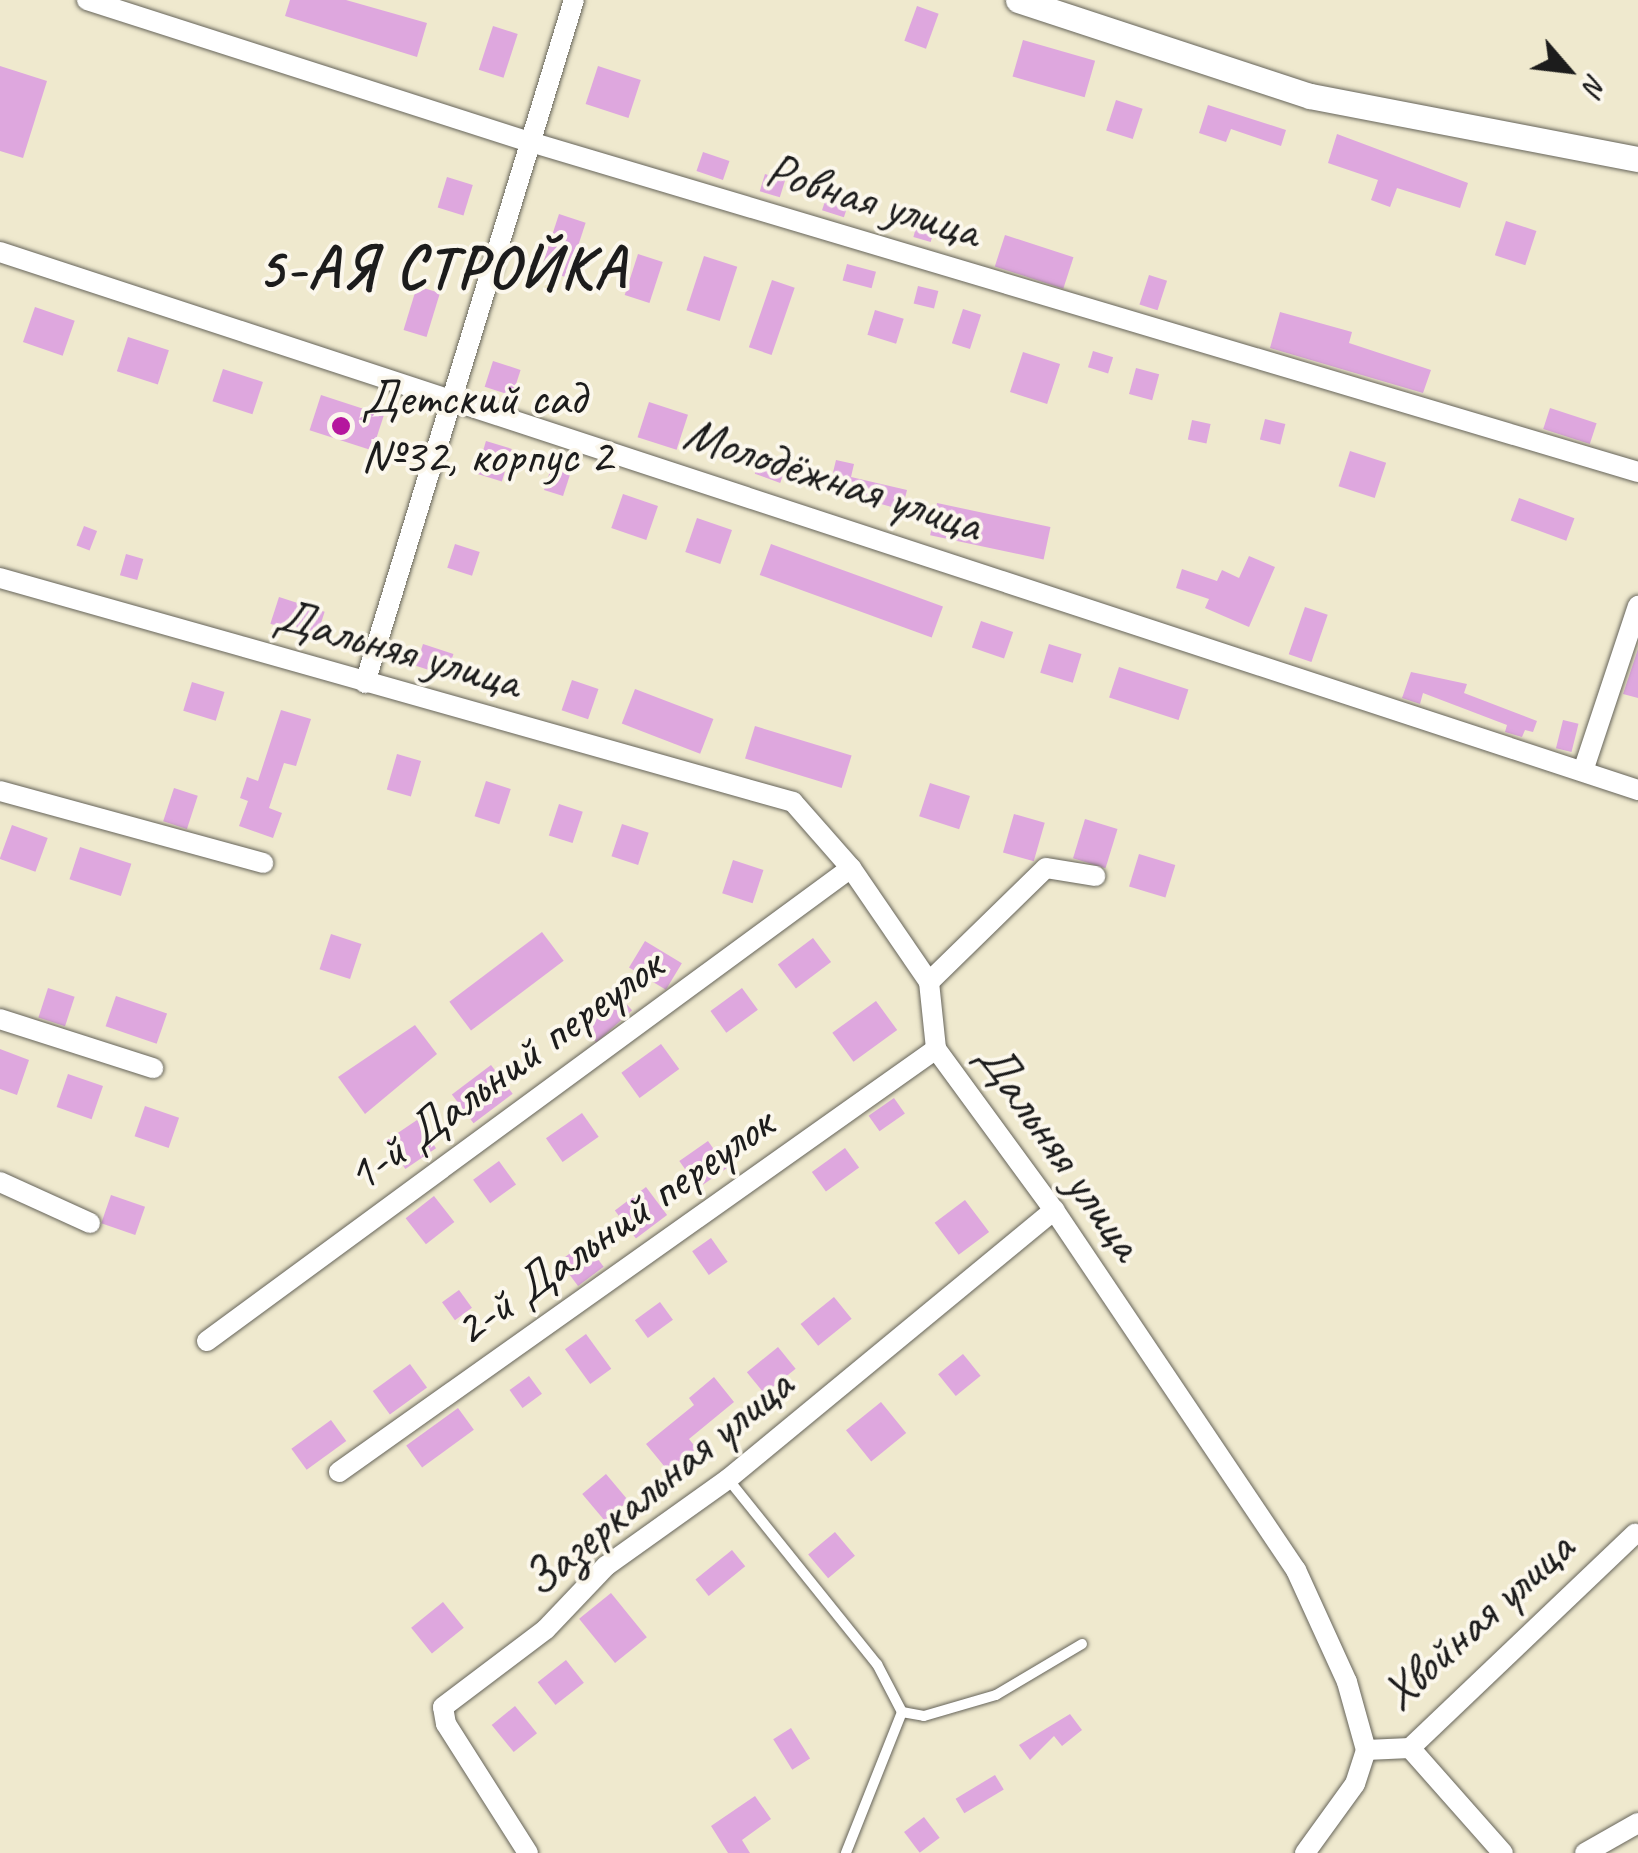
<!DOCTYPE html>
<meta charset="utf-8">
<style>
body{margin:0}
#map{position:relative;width:1638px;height:1853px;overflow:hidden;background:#efe9ce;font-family:Caveat,sans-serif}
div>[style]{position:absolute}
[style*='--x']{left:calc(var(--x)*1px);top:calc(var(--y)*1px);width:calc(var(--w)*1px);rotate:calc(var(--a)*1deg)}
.building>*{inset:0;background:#dea7de;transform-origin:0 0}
.roads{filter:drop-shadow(0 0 2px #66645a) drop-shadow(0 0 2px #66645a)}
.service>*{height:10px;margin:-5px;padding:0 5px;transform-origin:5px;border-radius:5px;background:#fff}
.minor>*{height:20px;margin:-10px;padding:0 10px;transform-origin:10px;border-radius:10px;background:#fff}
.tertiary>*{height:25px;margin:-12.5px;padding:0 12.5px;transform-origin:12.5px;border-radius:12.5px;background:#fff}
.dots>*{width:28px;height:28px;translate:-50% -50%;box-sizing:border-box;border:5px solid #fbf7ec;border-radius:50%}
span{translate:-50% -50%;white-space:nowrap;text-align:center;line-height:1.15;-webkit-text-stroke:8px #fbf7ec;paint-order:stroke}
.street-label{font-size:50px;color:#1c1c1c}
.poi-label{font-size:50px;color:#1c1c1c}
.left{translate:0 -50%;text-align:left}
.district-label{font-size:60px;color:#1c1c1c;font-weight:700;letter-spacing:2.5px}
.north{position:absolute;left:1518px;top:20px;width:100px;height:100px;-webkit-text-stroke:8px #fbf7ec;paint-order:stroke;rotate:118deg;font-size:28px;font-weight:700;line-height:40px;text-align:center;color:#1c1c1c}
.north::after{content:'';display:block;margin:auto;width:35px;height:45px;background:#1c1c1c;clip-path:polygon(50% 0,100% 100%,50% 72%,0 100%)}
</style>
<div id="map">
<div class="building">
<i style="clip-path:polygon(290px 0,346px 0,427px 23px,417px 57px,285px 16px)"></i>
<i style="left:917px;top:6px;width:23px;height:37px;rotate:20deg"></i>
<i style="left:493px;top:26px;width:26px;height:46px;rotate:18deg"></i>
<i style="left:1023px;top:40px;width:75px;height:38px;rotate:16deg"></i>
<i style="clip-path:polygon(0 66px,47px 81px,23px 158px,0 151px)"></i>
<i style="left:598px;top:66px;width:45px;height:40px;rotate:18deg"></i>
<i style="left:1116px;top:100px;width:28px;height:32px;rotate:18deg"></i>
<i style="clip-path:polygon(1208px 105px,1286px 130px,1281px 146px,1231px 129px,1226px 142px,1199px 133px)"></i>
<i style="clip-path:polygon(1337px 134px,1468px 183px,1460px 208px,1397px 188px,1390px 207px,1371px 200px,1378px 180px,1328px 163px)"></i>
<i style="left:703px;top:152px;width:28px;height:20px;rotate:19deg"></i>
<i style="left:765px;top:174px;width:21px;height:18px;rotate:17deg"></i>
<i style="left:447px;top:177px;width:27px;height:32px;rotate:17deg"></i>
<i style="left:827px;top:195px;width:23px;height:16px;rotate:18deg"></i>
<i style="left:559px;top:214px;width:28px;height:58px;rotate:18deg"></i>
<i style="left:920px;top:214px;width:18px;height:24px;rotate:16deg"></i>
<i style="left:1506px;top:221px;width:32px;height:36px;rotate:18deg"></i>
<i style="left:1005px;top:235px;width:72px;height:33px;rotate:18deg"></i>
<i style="left:638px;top:254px;width:26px;height:43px;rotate:18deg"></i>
<i style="left:704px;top:256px;width:35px;height:57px;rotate:18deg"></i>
<i style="left:847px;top:264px;width:30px;height:17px;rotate:15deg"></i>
<i style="left:1149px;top:275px;width:19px;height:31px;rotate:18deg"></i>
<i style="left:772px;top:280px;width:24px;height:71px;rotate:19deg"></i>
<i style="left:417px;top:286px;width:24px;height:46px;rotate:17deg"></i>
<i style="left:918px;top:286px;width:21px;height:18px;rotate:14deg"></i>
<i style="left:35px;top:307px;width:42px;height:37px;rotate:19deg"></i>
<i style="left:963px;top:309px;width:19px;height:36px;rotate:18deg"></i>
<i style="left:875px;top:310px;width:30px;height:26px;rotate:17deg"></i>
<i style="clip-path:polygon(1280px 312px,1352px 332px,1349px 343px,1431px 370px,1423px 393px,1270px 348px)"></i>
<i style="left:128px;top:337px;width:43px;height:36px;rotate:18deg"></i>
<i style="left:1093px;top:351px;width:21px;height:17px;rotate:17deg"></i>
<i style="left:1023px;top:352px;width:39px;height:42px;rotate:18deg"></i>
<i style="left:493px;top:361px;width:29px;height:27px;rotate:18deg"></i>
<i style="left:1136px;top:368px;width:24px;height:27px;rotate:15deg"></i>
<i style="left:223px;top:369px;width:42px;height:34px;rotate:18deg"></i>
<i style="left:321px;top:395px;width:66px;height:37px;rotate:18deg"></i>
<i style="left:649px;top:402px;width:41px;height:37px;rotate:18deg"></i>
<i style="left:1550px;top:408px;width:49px;height:22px;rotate:18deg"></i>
<i style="left:1265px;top:419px;width:21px;height:21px;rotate:14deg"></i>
<i style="left:1192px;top:420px;width:19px;height:20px;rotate:12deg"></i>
<i style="left:486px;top:441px;width:27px;height:34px;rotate:17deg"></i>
<i style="left:557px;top:450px;width:20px;height:42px;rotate:18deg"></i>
<i style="left:1350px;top:451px;width:38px;height:37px;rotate:18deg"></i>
<i style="left:762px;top:454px;width:27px;height:21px;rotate:20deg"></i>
<i style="clip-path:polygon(836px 460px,854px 464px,851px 477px,907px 490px,902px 510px,829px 489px)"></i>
<i style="left:623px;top:494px;width:37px;height:36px;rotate:19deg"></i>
<i style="left:1519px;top:498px;width:59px;height:24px;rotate:20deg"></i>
<i style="left:937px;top:503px;width:116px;height:33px;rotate:12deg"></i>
<i style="left:697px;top:518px;width:37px;height:36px;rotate:19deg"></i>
<i style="left:84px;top:526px;width:14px;height:21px;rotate:21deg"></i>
<i style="left:455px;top:544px;width:26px;height:25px;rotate:18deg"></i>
<i style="left:771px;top:544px;width:183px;height:33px;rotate:20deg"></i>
<i style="left:126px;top:554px;width:18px;height:22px;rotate:16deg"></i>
<i style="clip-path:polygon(1249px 556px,1275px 567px,1249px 627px,1205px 608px,1209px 599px,1176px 588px,1182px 569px,1217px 581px,1222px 570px,1239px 578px)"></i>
<i style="left:279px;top:597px;width:48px;height:28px;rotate:18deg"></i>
<i style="left:1305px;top:607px;width:24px;height:50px;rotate:19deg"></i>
<i style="left:981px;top:621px;width:34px;height:28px;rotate:19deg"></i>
<i style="left:423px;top:644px;width:32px;height:23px;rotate:18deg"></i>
<i style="left:1049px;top:644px;width:34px;height:30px;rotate:17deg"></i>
<i style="clip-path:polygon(1638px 649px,1638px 698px,1623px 694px)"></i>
<i style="left:1119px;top:667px;width:73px;height:32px;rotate:18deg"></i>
<i style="clip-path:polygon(1411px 672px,1467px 684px,1464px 693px,1537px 721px,1533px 732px,1525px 730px,1522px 737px,1505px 732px,1507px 725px,1423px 693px,1420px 704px,1402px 698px)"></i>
<i style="left:572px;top:680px;width:28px;height:32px;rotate:19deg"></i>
<i style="left:192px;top:682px;width:34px;height:30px;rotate:17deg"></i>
<i style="left:635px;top:689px;width:84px;height:37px;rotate:21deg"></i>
<i style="clip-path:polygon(281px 710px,311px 719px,296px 766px,284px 763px,269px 808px,282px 813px,273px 838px,239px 826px,248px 801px,240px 798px,247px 777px,258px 781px)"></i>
<i style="left:1563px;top:720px;width:16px;height:29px;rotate:14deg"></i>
<i style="left:755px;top:726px;width:101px;height:34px;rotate:17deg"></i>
<i style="left:397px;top:754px;width:25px;height:37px;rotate:16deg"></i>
<i style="left:486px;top:781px;width:26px;height:37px;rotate:18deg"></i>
<i style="left:930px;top:783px;width:42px;height:35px;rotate:18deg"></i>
<i style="left:174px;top:788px;width:25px;height:35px;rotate:18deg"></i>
<i style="left:559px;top:804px;width:25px;height:33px;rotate:18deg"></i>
<i style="left:1014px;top:814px;width:32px;height:40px;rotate:16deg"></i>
<i style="left:1085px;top:819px;width:34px;height:41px;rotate:17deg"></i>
<i style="left:622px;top:824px;width:28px;height:34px;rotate:18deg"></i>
<i style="left:12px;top:825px;width:38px;height:36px;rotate:20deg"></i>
<i style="left:80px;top:847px;width:54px;height:34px;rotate:18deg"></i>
<i style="left:1139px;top:854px;width:38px;height:34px;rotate:17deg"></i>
<i style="left:733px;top:860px;width:32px;height:35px;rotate:18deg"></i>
<i style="left:542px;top:932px;width:36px;height:116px;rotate:53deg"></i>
<i style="left:331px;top:934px;width:32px;height:37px;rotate:18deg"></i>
<i style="left:813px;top:938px;width:30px;height:44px;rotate:53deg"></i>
<i style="left:645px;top:941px;width:43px;height:31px;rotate:31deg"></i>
<i style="left:48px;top:988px;width:28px;height:31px;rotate:18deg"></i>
<i style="left:612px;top:988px;width:30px;height:48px;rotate:48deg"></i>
<i style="left:742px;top:988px;width:27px;height:39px;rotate:54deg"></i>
<i style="left:116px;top:996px;width:54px;height:32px;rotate:19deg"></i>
<i style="left:876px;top:1001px;width:36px;height:54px;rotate:54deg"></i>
<i style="clip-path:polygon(415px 1025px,437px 1054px,365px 1114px,338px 1077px)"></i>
<i style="left:661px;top:1044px;width:31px;height:49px;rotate:54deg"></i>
<i style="clip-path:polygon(0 1049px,29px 1060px,17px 1095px,0 1089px)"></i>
<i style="left:491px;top:1065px;width:36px;height:49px;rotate:53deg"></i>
<i style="left:68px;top:1074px;width:37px;height:35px;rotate:19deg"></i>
<i style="left:894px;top:1098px;width:19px;height:31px;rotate:55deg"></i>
<i style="left:145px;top:1106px;width:36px;height:32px;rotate:19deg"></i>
<i style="left:582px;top:1113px;width:29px;height:44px;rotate:55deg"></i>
<i style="left:417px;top:1120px;width:34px;height:37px;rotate:56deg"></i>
<i style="left:708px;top:1141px;width:33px;height:35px;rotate:55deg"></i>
<i style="left:845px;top:1148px;width:24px;height:41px;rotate:54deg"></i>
<i style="left:499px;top:1161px;width:29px;height:32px;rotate:54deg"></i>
<i style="left:646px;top:1187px;width:35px;height:39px;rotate:53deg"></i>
<i style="left:111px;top:1195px;width:36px;height:30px;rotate:19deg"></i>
<i style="left:434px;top:1196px;width:33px;height:36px;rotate:52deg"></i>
<i style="left:965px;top:1200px;width:40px;height:38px;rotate:53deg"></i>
<i style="left:711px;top:1238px;width:29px;height:23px;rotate:55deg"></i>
<i style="left:585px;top:1242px;width:31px;height:32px;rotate:53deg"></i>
<i style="left:459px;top:1290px;width:22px;height:21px;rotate:54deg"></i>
<i style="left:834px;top:1297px;width:28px;height:43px;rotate:51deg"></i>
<i style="left:660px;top:1302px;width:22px;height:31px;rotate:54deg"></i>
<i style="left:586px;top:1334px;width:43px;height:26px;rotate:54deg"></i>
<i style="left:778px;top:1347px;width:28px;height:40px;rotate:51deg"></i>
<i style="left:963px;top:1354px;width:28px;height:32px;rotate:51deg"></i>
<i style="left:410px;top:1364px;width:29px;height:46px;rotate:54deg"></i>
<i style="left:529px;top:1376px;width:22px;height:24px;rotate:54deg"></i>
<i style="clip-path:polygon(714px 1377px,734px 1402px,689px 1439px,697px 1449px,669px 1472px,646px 1444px,694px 1405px,689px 1398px)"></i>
<i style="left:881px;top:1402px;width:40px;height:45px;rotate:51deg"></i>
<i style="left:458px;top:1408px;width:27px;height:64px;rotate:54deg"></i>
<i style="left:331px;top:1420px;width:26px;height:49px;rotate:54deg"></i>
<i style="left:606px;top:1474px;width:35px;height:31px;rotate:50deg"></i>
<i style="left:835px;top:1532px;width:31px;height:35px;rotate:50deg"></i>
<i style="left:732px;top:1550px;width:21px;height:47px;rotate:51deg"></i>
<i style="left:611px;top:1593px;width:57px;height:41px;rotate:51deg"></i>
<i style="left:443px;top:1602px;width:33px;height:41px;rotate:51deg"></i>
<i style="left:566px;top:1660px;width:29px;height:36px;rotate:52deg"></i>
<i style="left:515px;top:1706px;width:35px;height:30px;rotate:51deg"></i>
<i style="clip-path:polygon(1070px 1714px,1082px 1730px,1062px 1746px,1054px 1736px,1030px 1760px,1019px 1745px)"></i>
<i style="left:791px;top:1728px;width:36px;height:21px;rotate:58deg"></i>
<i style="left:995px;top:1775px;width:17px;height:46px;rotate:59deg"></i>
<i style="clip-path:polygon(755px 1796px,771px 1819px,742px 1840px,750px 1853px,728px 1853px,711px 1826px)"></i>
<i style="left:924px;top:1817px;width:26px;height:25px;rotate:53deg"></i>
</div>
<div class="roads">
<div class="service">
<i style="--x:728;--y:1479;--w:238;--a:51.2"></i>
<i style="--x:877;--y:1664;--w:54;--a:62.5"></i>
<i style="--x:902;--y:1712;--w:152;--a:111.7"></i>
<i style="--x:902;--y:1712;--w:22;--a:10"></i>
<i style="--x:924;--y:1716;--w:75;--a:-16.3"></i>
<i style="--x:996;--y:1695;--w:100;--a:-30.7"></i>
</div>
<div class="minor">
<i style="--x:87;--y:0;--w:462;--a:17.8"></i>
<i style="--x:527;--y:141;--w:1159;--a:16.59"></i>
<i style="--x:0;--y:252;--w:1724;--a:18.18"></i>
<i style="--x:0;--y:578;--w:824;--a:15.77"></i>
<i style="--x:793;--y:802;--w:88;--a:48.7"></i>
<i style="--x:851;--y:868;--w:138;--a:55.6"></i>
<i style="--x:929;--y:982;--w:67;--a:84"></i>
<i style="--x:936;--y:1049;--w:200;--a:53.8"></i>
<i style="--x:1054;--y:1210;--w:434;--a:56.1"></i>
<i style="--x:1296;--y:1570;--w:123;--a:65.5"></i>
<i style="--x:1347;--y:1682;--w:71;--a:74.4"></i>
<i style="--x:365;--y:683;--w:714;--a:-72.99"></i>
<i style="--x:1583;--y:771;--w:174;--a:-71.6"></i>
<i style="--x:0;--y:791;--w:273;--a:15.3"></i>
<i style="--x:929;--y:982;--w:163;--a:-44.3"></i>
<i style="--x:1046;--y:868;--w:50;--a:9.3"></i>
<i style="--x:0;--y:1019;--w:161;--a:17.8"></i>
<i style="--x:0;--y:1182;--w:99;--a:24.5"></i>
<i style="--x:207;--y:1341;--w:799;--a:-36.3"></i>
<i style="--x:339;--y:1472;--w:732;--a:-35.32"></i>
<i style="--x:1410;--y:1748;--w:140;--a:48.5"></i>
<i style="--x:528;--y:1853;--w:153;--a:-122.4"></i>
<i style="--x:446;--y:1724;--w:17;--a:-100"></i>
<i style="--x:443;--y:1707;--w:129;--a:-37.1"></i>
<i style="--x:546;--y:1629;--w:87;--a:-46.4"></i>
<i style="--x:606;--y:1566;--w:150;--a:-35.5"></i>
<i style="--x:728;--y:1479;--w:423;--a:-39.5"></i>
<i style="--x:1305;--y:1853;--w:85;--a:-54.1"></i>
<i style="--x:1355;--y:1784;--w:36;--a:-72"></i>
<i style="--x:1366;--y:1750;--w:44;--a:-2.6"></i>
<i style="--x:1410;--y:1748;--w:311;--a:-43.6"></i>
<i style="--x:1585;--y:1853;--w:61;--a:-29.5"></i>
</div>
<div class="tertiary">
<i style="--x:1018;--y:0;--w:307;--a:18.2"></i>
<i style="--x:1310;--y:96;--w:334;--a:10.9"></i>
</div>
</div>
<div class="dots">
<i style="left:341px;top:426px;background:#b5179e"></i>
</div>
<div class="street-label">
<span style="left:873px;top:200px;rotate:17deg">Ровная улица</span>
<span style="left:833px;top:478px;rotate:18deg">Молодёжная улица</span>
<span style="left:398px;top:648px;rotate:16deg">Дальняя улица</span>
<span style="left:504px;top:1070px;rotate:-36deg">1-й Дальний переулок</span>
<span style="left:1060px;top:1150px;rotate:55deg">Дальняя улица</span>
<span style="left:613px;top:1226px;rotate:-35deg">2-й Дальний переулок</span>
<span style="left:657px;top:1482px;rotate:-39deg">Зазеркальная улица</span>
<span style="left:1477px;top:1620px;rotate:-42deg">Хвойная улица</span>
</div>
<div class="poi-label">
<span class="left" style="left:361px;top:426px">Детский сад<br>№32, корпус 2</span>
</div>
<div class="district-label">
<span style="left:442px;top:267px">5-АЯ СТРОЙКА</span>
</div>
<div class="north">N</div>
</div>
